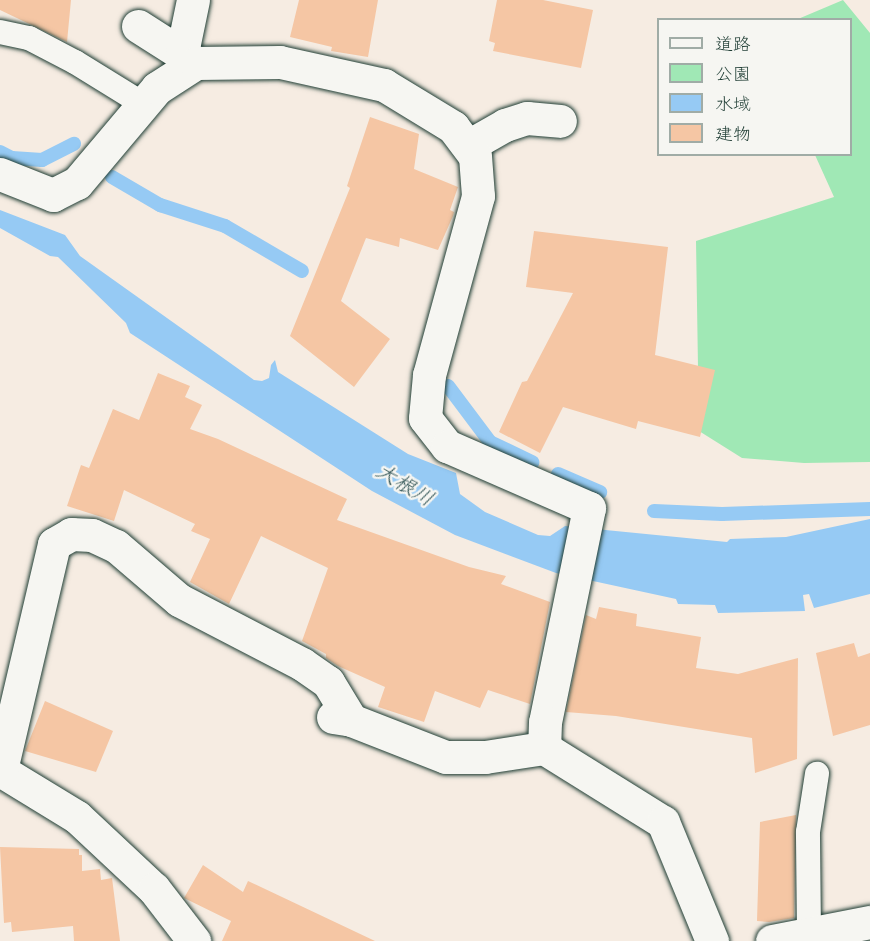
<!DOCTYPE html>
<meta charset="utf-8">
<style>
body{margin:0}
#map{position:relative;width:870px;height:941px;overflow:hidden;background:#f6ece2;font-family:"Gochi Hand","Klee One",sans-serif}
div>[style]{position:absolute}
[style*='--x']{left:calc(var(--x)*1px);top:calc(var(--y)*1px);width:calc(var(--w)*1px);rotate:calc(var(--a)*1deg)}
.green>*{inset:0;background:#a0e8b5}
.water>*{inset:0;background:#96caf4}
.stream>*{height:14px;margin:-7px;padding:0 7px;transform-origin:7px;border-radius:7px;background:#96caf4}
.building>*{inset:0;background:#f5c6a4}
.roads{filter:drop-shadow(0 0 2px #1f3d34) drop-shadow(0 0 2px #1f3d34)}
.lane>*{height:24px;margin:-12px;padding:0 12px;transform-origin:12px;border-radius:12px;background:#f6f6f2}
.street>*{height:33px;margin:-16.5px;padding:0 16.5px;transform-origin:16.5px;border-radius:16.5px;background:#f6f6f2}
span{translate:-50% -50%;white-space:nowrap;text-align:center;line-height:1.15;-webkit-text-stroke:5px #f6f6f2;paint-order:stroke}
.water-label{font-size:21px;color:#37595a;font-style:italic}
.legend{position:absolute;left:657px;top:18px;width:195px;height:138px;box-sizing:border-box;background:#f6f6f2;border:2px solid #a0aca6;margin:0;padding:8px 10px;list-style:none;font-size:18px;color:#1f3d34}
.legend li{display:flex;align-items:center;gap:12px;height:30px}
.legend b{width:30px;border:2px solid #a0aca6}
</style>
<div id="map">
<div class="green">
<i style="clip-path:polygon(843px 0,870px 33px,870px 462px,804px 463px,742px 458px,699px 431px,696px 241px,834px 197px,815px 155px,850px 154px,850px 20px,798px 19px)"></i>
</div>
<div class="water">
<i style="clip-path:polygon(0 210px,65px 235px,80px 256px,254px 380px,262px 381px,269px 378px,271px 365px,275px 360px,278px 372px,408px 454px,456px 473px,460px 494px,485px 512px,538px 535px,550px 536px,565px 526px,727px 542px,730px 539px,786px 537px,870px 519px,870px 594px,814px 608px,809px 594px,803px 595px,805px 611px,718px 613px,715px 605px,678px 604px,676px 599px,556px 573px,455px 535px,372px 491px,130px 333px,126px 323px,58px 257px,50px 256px,0 228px)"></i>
</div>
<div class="stream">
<i style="--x:0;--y:152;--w:13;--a:27"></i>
<i style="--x:12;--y:158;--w:30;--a:4"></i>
<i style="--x:42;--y:160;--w:36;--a:-27"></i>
<i style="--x:112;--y:177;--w:56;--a:30.3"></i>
<i style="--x:160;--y:205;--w:68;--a:17.9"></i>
<i style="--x:225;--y:226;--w:89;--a:30.3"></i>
<i style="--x:448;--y:386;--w:70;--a:53.1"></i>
<i style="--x:490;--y:442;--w:47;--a:25.5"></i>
<i style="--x:558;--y:474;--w:46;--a:23.2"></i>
<i style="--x:654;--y:511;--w:68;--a:2.5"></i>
<i style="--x:722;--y:514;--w:148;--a:-1.9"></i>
</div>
<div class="building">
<i style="clip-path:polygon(0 0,71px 0,67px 42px,0 10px)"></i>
<i style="clip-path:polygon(299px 0,378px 0,368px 57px,331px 51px,332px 47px,290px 37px)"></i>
<i style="clip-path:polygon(497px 0,543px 0,593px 10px,581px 68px,493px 51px,495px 43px,489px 41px)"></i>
<i style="clip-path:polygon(370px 117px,419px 134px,414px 169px,458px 187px,450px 210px,454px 212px,453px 216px,438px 250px,400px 238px,399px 247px,366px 238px,341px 301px,390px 339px,354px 387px,290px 336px,350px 188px,347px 186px)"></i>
<i style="clip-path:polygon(534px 231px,668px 247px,655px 355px,715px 370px,700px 437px,638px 421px,636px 429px,563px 407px,540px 453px,499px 432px,522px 382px,527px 381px,573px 293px,526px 287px)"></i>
<i style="clip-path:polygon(158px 373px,190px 386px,185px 397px,202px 405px,190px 429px,218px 439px,347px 499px,337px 520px,469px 567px,506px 576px,501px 584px,550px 602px,530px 704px,488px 690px,480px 708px,435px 691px,424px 722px,378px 707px,385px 687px,338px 666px,326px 658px,326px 654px,302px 641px,328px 568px,261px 536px,229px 604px,190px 582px,210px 539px,191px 531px,195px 524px,124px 490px,114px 521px,67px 506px,81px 465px,89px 468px,113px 409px,139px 420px)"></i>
<i style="clip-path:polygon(599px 607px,637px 614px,636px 626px,701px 637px,696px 668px,738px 674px,798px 658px,797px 759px,755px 773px,752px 738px,616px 716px,566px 712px,586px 615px,596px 619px)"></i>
<i style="clip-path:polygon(854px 643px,858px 657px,870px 653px,870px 725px,833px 736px,816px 653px)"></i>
<i style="clip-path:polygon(45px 701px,113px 731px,96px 772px,25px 751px)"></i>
<i style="clip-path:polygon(796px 815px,794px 918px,769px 922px,757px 921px,760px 822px)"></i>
<i style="clip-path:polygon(0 847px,79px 849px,79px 855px,82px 855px,82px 871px,100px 869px,101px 880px,112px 878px,120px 941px,74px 941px,73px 926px,12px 932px,11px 922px,4px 923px)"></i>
<i style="clip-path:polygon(203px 865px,243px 892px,248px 881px,375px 941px,222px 941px,231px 921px,184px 898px)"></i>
</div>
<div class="roads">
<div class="lane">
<i style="--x:0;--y:32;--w:30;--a:12"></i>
<i style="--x:29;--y:38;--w:52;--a:27.6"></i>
<i style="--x:75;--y:62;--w:80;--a:31.7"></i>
<i style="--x:809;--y:933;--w:101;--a:-90.6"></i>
<i style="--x:808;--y:832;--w:59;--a:-81.2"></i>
</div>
<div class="street">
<i style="--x:138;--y:26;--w:69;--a:32.5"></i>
<i style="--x:182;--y:53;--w:54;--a:-78.3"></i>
<i style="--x:468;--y:146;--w:43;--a:-29.6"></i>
<i style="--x:505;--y:125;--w:23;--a:-18"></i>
<i style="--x:527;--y:118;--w:33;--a:5"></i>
<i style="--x:0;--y:174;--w:57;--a:21.6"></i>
<i style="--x:53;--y:195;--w:27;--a:-27"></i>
<i style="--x:77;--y:183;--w:124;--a:-49.9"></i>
<i style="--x:157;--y:88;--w:46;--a:-32.7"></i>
<i style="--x:196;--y:63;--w:84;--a:-0.7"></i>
<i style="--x:280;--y:62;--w:107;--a:12.5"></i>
<i style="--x:384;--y:85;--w:81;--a:31.3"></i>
<i style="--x:453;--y:127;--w:36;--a:53"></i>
<i style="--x:475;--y:156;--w:40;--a:85.7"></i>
<i style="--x:478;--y:196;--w:186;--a:105.3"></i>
<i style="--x:429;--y:375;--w:43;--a:95.3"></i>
<i style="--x:425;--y:418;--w:36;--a:52"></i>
<i style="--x:447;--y:446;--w:155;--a:23.6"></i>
<i style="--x:589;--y:508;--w:218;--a:101.6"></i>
<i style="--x:545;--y:722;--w:26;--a:92"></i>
<i style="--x:544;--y:748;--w:140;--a:31.9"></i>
<i style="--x:663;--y:822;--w:129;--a:67.6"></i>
<i style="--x:333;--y:717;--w:18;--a:9"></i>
<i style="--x:351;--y:720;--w:102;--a:21.3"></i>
<i style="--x:446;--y:757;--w:39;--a:0"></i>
<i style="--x:485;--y:757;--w:60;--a:-8.7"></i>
<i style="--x:0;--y:770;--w:90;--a:31.4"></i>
<i style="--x:77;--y:817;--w:105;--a:43.1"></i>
<i style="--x:154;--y:889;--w:66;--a:52.4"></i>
<i style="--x:1;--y:770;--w:232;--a:-76.8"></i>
<i style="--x:54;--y:544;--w:20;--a:-30"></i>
<i style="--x:71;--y:534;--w:21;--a:3"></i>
<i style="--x:92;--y:535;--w:26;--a:25"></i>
<i style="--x:116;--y:546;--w:83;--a:40.6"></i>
<i style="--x:179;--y:600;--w:139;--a:27.5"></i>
<i style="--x:302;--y:664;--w:32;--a:35"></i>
<i style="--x:328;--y:682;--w:44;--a:58.8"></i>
<i style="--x:772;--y:941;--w:100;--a:-11"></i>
</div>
</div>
<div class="water-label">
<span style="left:403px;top:488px;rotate:31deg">大根川</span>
</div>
<ul class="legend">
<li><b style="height:8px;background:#f6f6f2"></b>道路</li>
<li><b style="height:16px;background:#a0e8b5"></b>公園</li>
<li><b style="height:16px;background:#96caf4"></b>水域</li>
<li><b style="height:16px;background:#f5c6a4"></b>建物</li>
</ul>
</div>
